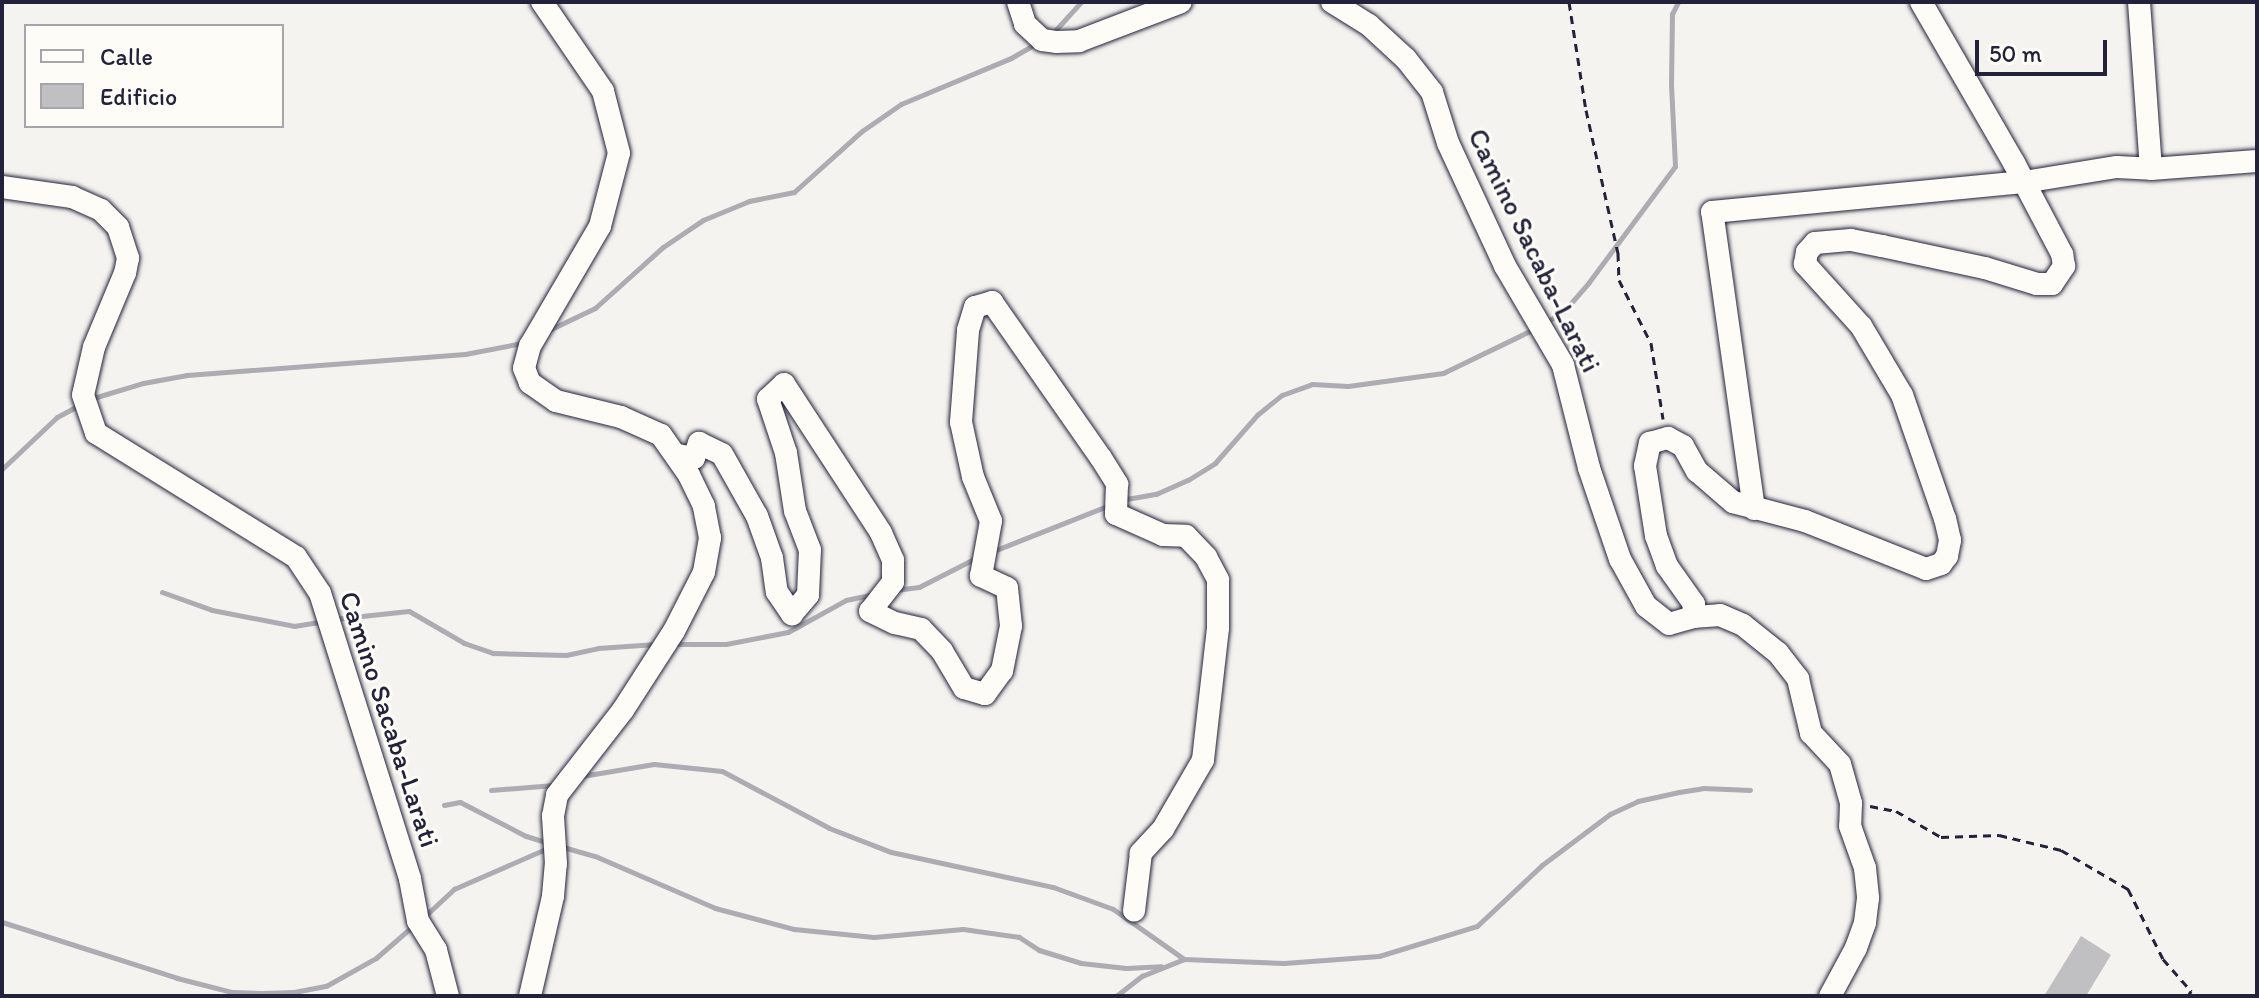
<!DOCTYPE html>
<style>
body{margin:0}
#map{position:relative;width:2259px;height:998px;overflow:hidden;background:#f4f3ef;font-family:Itim,sans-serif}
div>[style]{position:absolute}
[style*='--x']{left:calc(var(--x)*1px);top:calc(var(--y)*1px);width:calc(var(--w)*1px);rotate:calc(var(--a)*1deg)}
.stream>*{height:5px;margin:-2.5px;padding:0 2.5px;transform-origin:2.5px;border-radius:2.5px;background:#acacb2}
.building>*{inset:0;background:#c0bfc2}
.path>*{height:3px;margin-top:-1.5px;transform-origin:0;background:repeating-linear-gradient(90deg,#22223b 0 8px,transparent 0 14px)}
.roads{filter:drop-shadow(0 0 2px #22223b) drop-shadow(0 0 2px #22223b)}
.minor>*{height:22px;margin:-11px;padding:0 11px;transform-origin:11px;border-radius:11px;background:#fdfcf7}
span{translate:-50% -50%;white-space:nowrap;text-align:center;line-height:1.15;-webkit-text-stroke:6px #fdfcf7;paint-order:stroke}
.street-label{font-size:28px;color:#22223b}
.frame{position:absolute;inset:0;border:4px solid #22223b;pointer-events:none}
.legend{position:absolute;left:24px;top:24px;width:260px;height:104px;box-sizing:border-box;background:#fdfcf7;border:2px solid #a5a5ac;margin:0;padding:10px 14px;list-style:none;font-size:24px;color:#22223b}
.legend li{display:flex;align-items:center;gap:16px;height:40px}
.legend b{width:40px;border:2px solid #a5a5ac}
.scale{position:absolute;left:1975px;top:40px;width:132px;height:36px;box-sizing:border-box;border:4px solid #22223b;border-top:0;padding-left:10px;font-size:24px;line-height:28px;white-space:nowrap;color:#22223b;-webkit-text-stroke:6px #fdfcf7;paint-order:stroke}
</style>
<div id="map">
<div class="stream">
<i style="--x:1052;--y:34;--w:43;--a:-47.8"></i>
<i style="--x:1545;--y:323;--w:22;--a:-32"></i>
<i style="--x:1564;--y:311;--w:38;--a:-49"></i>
<i style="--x:1589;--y:282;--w:144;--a:-53.4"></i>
<i style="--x:1675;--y:166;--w:81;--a:-92.8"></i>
<i style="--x:1671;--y:85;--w:71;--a:-89.2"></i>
<i style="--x:1672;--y:14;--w:13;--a:-63"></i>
<i style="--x:549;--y:330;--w:51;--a:-25.6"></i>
<i style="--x:595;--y:308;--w:91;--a:-41.9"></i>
<i style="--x:663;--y:247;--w:48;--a:-34"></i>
<i style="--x:703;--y:220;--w:50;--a:-22.4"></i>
<i style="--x:749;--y:201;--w:46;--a:-11.3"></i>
<i style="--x:794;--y:192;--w:91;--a:-41.9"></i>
<i style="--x:862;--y:131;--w:47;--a:-34.7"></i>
<i style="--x:901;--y:104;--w:119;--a:-22.7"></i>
<i style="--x:1011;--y:58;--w:30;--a:-30"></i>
<i style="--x:90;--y:399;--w:55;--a:-16.8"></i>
<i style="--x:143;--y:383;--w:45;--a:-10.3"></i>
<i style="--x:187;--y:375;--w:279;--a:-4.3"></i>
<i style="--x:465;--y:354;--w:58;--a:-10.9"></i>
<i style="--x:2;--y:469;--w:76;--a:-43.4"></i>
<i style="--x:57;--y:417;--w:27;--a:-28"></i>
<i style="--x:1121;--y:500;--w:36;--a:-10"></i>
<i style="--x:1156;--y:494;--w:35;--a:-24"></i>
<i style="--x:1188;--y:480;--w:32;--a:-32"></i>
<i style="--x:1215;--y:463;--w:64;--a:-48.8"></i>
<i style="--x:1257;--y:415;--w:32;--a:-39"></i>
<i style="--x:1282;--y:395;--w:32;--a:-20"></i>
<i style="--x:1312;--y:384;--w:36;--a:3"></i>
<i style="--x:1348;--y:386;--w:96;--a:-7.8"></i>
<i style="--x:1443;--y:373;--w:103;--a:-25.8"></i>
<i style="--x:991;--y:552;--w:130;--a:-21.6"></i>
<i style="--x:895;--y:590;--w:24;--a:-7"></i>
<i style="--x:919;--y:587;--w:66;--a:-27"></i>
<i style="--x:162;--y:592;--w:53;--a:19.8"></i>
<i style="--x:212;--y:610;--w:84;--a:11"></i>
<i style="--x:294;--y:626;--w:30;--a:-9"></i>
<i style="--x:334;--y:619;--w:75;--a:-6.1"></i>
<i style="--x:409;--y:611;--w:64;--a:30.2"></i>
<i style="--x:464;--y:643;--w:31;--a:19"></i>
<i style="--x:493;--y:653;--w:73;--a:1.6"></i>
<i style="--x:566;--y:655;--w:33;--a:-12"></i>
<i style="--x:598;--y:648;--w:58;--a:-3.9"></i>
<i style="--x:674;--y:644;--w:52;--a:0"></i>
<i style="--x:726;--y:644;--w:63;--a:-11"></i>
<i style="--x:788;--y:632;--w:66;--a:-28.9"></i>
<i style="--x:846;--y:600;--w:29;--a:-12"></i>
<i style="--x:582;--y:776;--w:73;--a:-9.5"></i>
<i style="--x:654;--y:764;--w:68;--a:5.9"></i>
<i style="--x:722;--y:771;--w:121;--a:28"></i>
<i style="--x:829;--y:828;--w:66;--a:21.2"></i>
<i style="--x:891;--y:852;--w:166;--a:12.2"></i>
<i style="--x:1053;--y:887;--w:64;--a:20.1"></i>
<i style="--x:1113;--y:909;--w:87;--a:35.2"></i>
<i style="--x:491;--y:790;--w:63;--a:-4.5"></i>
<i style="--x:444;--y:805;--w:16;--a:-11"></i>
<i style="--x:460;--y:802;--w:74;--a:27.3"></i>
<i style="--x:526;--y:836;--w:24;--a:17"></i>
<i style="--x:563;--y:847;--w:33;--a:16"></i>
<i style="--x:595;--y:856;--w:131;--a:23.4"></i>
<i style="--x:715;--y:908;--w:82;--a:14.9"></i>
<i style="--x:794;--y:929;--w:80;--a:5.7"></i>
<i style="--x:874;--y:937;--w:89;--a:-5.1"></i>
<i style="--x:963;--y:929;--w:57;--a:8.1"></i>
<i style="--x:1019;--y:937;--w:24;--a:33"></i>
<i style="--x:1039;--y:950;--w:44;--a:17.2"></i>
<i style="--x:1081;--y:963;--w:45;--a:6.3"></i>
<i style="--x:1126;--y:968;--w:35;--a:-3"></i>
<i style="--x:425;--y:916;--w:40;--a:-43"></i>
<i style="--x:454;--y:889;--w:103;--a:-23.6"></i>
<i style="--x:2;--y:922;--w:184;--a:17.7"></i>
<i style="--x:177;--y:978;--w:57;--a:14.3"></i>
<i style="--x:232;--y:992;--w:31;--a:2"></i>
<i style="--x:263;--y:993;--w:31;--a:-2"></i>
<i style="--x:294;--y:992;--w:33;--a:-11"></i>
<i style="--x:326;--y:986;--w:57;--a:-29.2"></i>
<i style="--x:376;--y:958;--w:50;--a:-41"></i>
<i style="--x:1116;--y:996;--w:33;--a:-38"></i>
<i style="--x:1142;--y:976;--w:45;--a:-22"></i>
<i style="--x:1184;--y:959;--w:100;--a:2.3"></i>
<i style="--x:1284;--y:963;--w:95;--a:-4.2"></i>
<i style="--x:1379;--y:956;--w:102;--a:-17"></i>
<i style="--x:1477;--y:926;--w:89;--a:-43.2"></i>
<i style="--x:1542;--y:865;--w:85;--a:-36.9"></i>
<i style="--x:1610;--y:814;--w:31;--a:-25"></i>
<i style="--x:1638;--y:801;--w:42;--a:-12.4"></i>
<i style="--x:1679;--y:792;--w:24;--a:-9"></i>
<i style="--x:1703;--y:788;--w:47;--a:2.4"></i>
</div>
<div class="building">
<i style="clip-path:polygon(2081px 936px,2111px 955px,2086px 996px,2044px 996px)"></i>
</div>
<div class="path">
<i style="--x:1569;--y:2;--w:109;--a:81.1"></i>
<i style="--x:1586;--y:110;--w:147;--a:77.4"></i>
<i style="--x:1618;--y:253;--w:27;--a:88"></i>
<i style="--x:1619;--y:280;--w:71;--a:63.1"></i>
<i style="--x:1651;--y:343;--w:77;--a:81"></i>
<i style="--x:1870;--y:806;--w:26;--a:11"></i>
<i style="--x:1896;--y:811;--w:52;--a:30"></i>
<i style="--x:1941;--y:837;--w:58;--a:-2"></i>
<i style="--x:1999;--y:835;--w:64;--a:13.6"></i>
<i style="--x:2061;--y:850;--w:78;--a:30.2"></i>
<i style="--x:2128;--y:889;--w:78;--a:63.4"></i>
<i style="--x:2163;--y:959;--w:43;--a:48.8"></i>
<i style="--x:2191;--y:991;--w:6;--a:121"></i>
</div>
<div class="roads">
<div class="minor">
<i style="--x:1018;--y:2;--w:23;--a:72"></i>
<i style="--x:1025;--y:24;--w:23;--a:43"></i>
<i style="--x:1042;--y:40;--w:14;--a:8"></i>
<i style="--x:1056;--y:42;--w:23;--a:-2"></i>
<i style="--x:1079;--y:41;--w:109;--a:-20.9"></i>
<i style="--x:1332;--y:2;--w:44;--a:31.9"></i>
<i style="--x:1369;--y:25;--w:50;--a:42.6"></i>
<i style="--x:1406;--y:59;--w:42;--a:51.8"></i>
<i style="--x:1432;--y:92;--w:53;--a:72.6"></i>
<i style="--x:1448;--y:143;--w:136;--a:65.1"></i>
<i style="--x:1505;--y:266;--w:115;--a:59.6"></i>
<i style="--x:1563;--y:365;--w:106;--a:75.8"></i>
<i style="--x:1589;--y:468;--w:96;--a:71.2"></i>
<i style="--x:1620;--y:559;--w:54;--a:61"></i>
<i style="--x:1646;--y:606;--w:29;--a:38"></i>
<i style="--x:1669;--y:624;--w:25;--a:-16"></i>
<i style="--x:1693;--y:617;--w:27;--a:-4"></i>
<i style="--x:1720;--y:615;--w:25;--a:23"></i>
<i style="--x:1743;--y:625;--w:45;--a:38.7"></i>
<i style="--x:1778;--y:653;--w:33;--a:52"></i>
<i style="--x:1798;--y:679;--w:56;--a:76.5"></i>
<i style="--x:1811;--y:733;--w:42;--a:46.9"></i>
<i style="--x:1840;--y:764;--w:41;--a:74.2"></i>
<i style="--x:1851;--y:803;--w:23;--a:92"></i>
<i style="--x:1850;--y:826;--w:45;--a:70.3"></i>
<i style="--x:1865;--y:868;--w:30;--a:84"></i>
<i style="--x:1868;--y:898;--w:25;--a:97"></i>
<i style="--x:1865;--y:923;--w:27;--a:110"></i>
<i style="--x:1856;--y:948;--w:55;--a:118.4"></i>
<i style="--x:2139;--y:2;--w:167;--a:85.9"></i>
<i style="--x:2;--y:187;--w:71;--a:8.1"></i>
<i style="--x:72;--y:197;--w:32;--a:24"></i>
<i style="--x:101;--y:210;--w:24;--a:45"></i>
<i style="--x:118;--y:227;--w:33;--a:72"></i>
<i style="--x:128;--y:258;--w:15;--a:101"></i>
<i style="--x:125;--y:273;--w:80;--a:112.7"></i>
<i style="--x:94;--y:347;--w:49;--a:102.9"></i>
<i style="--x:83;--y:395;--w:40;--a:71.1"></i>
<i style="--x:96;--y:433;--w:235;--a:31.8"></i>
<i style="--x:296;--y:557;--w:43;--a:56.3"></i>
<i style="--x:320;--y:593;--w:300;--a:72.5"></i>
<i style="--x:410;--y:879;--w:43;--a:79.2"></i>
<i style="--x:418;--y:921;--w:34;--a:58"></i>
<i style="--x:436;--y:950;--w:48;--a:75.4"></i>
<i style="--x:678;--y:455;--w:16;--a:11"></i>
<i style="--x:694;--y:458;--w:16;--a:-72"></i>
<i style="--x:699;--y:443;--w:25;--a:26"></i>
<i style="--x:722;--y:454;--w:71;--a:60.6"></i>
<i style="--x:757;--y:516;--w:45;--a:70.3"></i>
<i style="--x:772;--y:558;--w:34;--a:82"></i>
<i style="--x:777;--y:592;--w:27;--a:56"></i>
<i style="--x:792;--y:614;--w:25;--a:-50"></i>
<i style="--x:808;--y:595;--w:45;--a:-87.5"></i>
<i style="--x:810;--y:550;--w:42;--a:-111"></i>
<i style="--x:795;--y:511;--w:59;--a:-98.8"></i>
<i style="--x:786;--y:453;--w:57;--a:-108.4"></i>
<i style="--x:768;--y:399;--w:22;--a:-43"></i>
<i style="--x:784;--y:384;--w:178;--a:56.9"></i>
<i style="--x:881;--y:533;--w:30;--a:66"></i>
<i style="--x:893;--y:560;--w:22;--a:90"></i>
<i style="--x:893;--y:582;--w:37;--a:128"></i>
<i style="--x:870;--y:611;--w:28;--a:26"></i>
<i style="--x:895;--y:623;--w:27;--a:13"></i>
<i style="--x:921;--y:629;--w:30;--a:46"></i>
<i style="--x:942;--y:651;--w:43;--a:59.3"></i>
<i style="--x:964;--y:688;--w:22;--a:16"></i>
<i style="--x:985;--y:694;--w:29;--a:-54"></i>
<i style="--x:1002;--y:671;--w:46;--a:-78.7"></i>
<i style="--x:1011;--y:626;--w:38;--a:-96"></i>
<i style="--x:1007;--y:588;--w:29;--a:-155"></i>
<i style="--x:981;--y:576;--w:56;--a:-79.7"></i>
<i style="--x:991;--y:521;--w:48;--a:-112.2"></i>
<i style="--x:973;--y:477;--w:56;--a:-102.3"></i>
<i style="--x:961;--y:422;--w:92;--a:-85.6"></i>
<i style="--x:968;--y:330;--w:24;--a:-73"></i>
<i style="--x:975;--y:307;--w:18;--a:-16"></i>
<i style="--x:992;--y:302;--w:190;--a:55.1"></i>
<i style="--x:1101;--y:458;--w:31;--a:58"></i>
<i style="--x:1117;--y:484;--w:30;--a:92"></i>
<i style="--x:1116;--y:514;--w:51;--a:24.1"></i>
<i style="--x:1163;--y:535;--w:23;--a:2"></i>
<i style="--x:1186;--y:536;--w:29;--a:46"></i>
<i style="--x:1206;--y:557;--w:26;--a:62"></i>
<i style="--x:1218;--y:580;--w:48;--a:90"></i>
<i style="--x:1218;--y:628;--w:133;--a:96.5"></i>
<i style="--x:1203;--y:760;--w:80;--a:120.1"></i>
<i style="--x:1163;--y:829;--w:33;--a:133"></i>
<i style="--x:1141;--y:853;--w:58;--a:96.9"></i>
<i style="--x:1754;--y:509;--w:300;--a:-98"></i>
<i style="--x:1712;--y:212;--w:313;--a:-5.5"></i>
<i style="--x:2024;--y:182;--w:94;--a:-9.2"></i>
<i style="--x:2117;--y:167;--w:34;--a:3"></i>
<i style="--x:2151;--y:169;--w:106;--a:-4.3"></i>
<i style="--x:1693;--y:617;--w:13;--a:-86"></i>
<i style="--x:1694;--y:604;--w:47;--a:-125.4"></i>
<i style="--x:1667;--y:566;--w:32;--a:-110"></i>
<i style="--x:1656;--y:536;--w:71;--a:-98.9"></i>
<i style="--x:1645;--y:466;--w:24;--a:-78"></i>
<i style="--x:1650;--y:443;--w:19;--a:-16"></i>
<i style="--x:1668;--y:438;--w:17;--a:28"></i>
<i style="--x:1683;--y:446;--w:29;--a:61"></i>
<i style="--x:1697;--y:471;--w:48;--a:40.7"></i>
<i style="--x:1733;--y:502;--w:74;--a:14.8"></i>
<i style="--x:1805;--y:521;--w:130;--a:21.6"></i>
<i style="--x:1926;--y:569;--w:16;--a:-18"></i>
<i style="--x:1941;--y:564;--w:10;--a:-53"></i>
<i style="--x:1947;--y:556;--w:16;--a:-79"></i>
<i style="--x:1950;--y:540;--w:22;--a:-103"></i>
<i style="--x:1945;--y:519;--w:131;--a:-109.1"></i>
<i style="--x:1902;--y:395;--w:80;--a:-120.7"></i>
<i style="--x:1861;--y:326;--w:84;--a:-132.1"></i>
<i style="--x:1805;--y:264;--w:12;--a:-81"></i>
<i style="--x:1807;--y:252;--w:12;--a:-48"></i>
<i style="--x:1815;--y:243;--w:36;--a:-5"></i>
<i style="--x:1851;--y:240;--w:32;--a:11"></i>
<i style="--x:1882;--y:246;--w:105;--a:12.1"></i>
<i style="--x:1985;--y:268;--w:54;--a:17.1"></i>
<i style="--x:2037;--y:284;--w:15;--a:0"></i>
<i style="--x:2052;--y:284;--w:22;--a:-56"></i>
<i style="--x:2064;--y:266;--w:12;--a:-99"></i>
<i style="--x:2062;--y:254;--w:103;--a:-117.8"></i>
<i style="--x:2014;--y:163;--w:186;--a:-120"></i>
<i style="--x:530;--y:996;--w:103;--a:-77"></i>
<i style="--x:553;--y:896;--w:32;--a:-85"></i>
<i style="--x:556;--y:864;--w:48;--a:-93.6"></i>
<i style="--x:553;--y:816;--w:21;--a:-79"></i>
<i style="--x:557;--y:795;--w:108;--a:-52.2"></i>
<i style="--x:623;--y:710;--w:94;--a:-57.2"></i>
<i style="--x:674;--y:631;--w:66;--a:-63"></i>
<i style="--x:704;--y:572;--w:35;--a:-80"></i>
<i style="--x:710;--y:538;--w:33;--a:-101"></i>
<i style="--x:704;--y:506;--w:34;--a:-116"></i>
<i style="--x:689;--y:475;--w:49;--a:-125"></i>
<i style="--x:661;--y:435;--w:44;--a:-155.8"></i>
<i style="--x:621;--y:417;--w:67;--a:-166.2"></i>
<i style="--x:556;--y:401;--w:32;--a:-145"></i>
<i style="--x:530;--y:383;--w:16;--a:-112"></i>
<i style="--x:524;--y:368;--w:23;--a:-75"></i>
<i style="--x:530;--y:346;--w:139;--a:-59.7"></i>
<i style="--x:600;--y:226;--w:75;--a:-75.4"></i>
<i style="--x:619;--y:153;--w:64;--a:-104.5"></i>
<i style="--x:603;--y:91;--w:108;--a:-124.4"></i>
</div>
</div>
<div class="street-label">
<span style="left:1535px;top:250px;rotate:64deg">Camino Sacaba-Larati</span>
<span style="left:390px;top:719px;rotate:72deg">Camino Sacaba-Larati</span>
</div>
<div class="frame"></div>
<ul class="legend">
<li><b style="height:10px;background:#fdfcf7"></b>Calle</li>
<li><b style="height:22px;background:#c0bfc2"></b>Edificio</li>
</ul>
<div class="scale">50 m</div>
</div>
